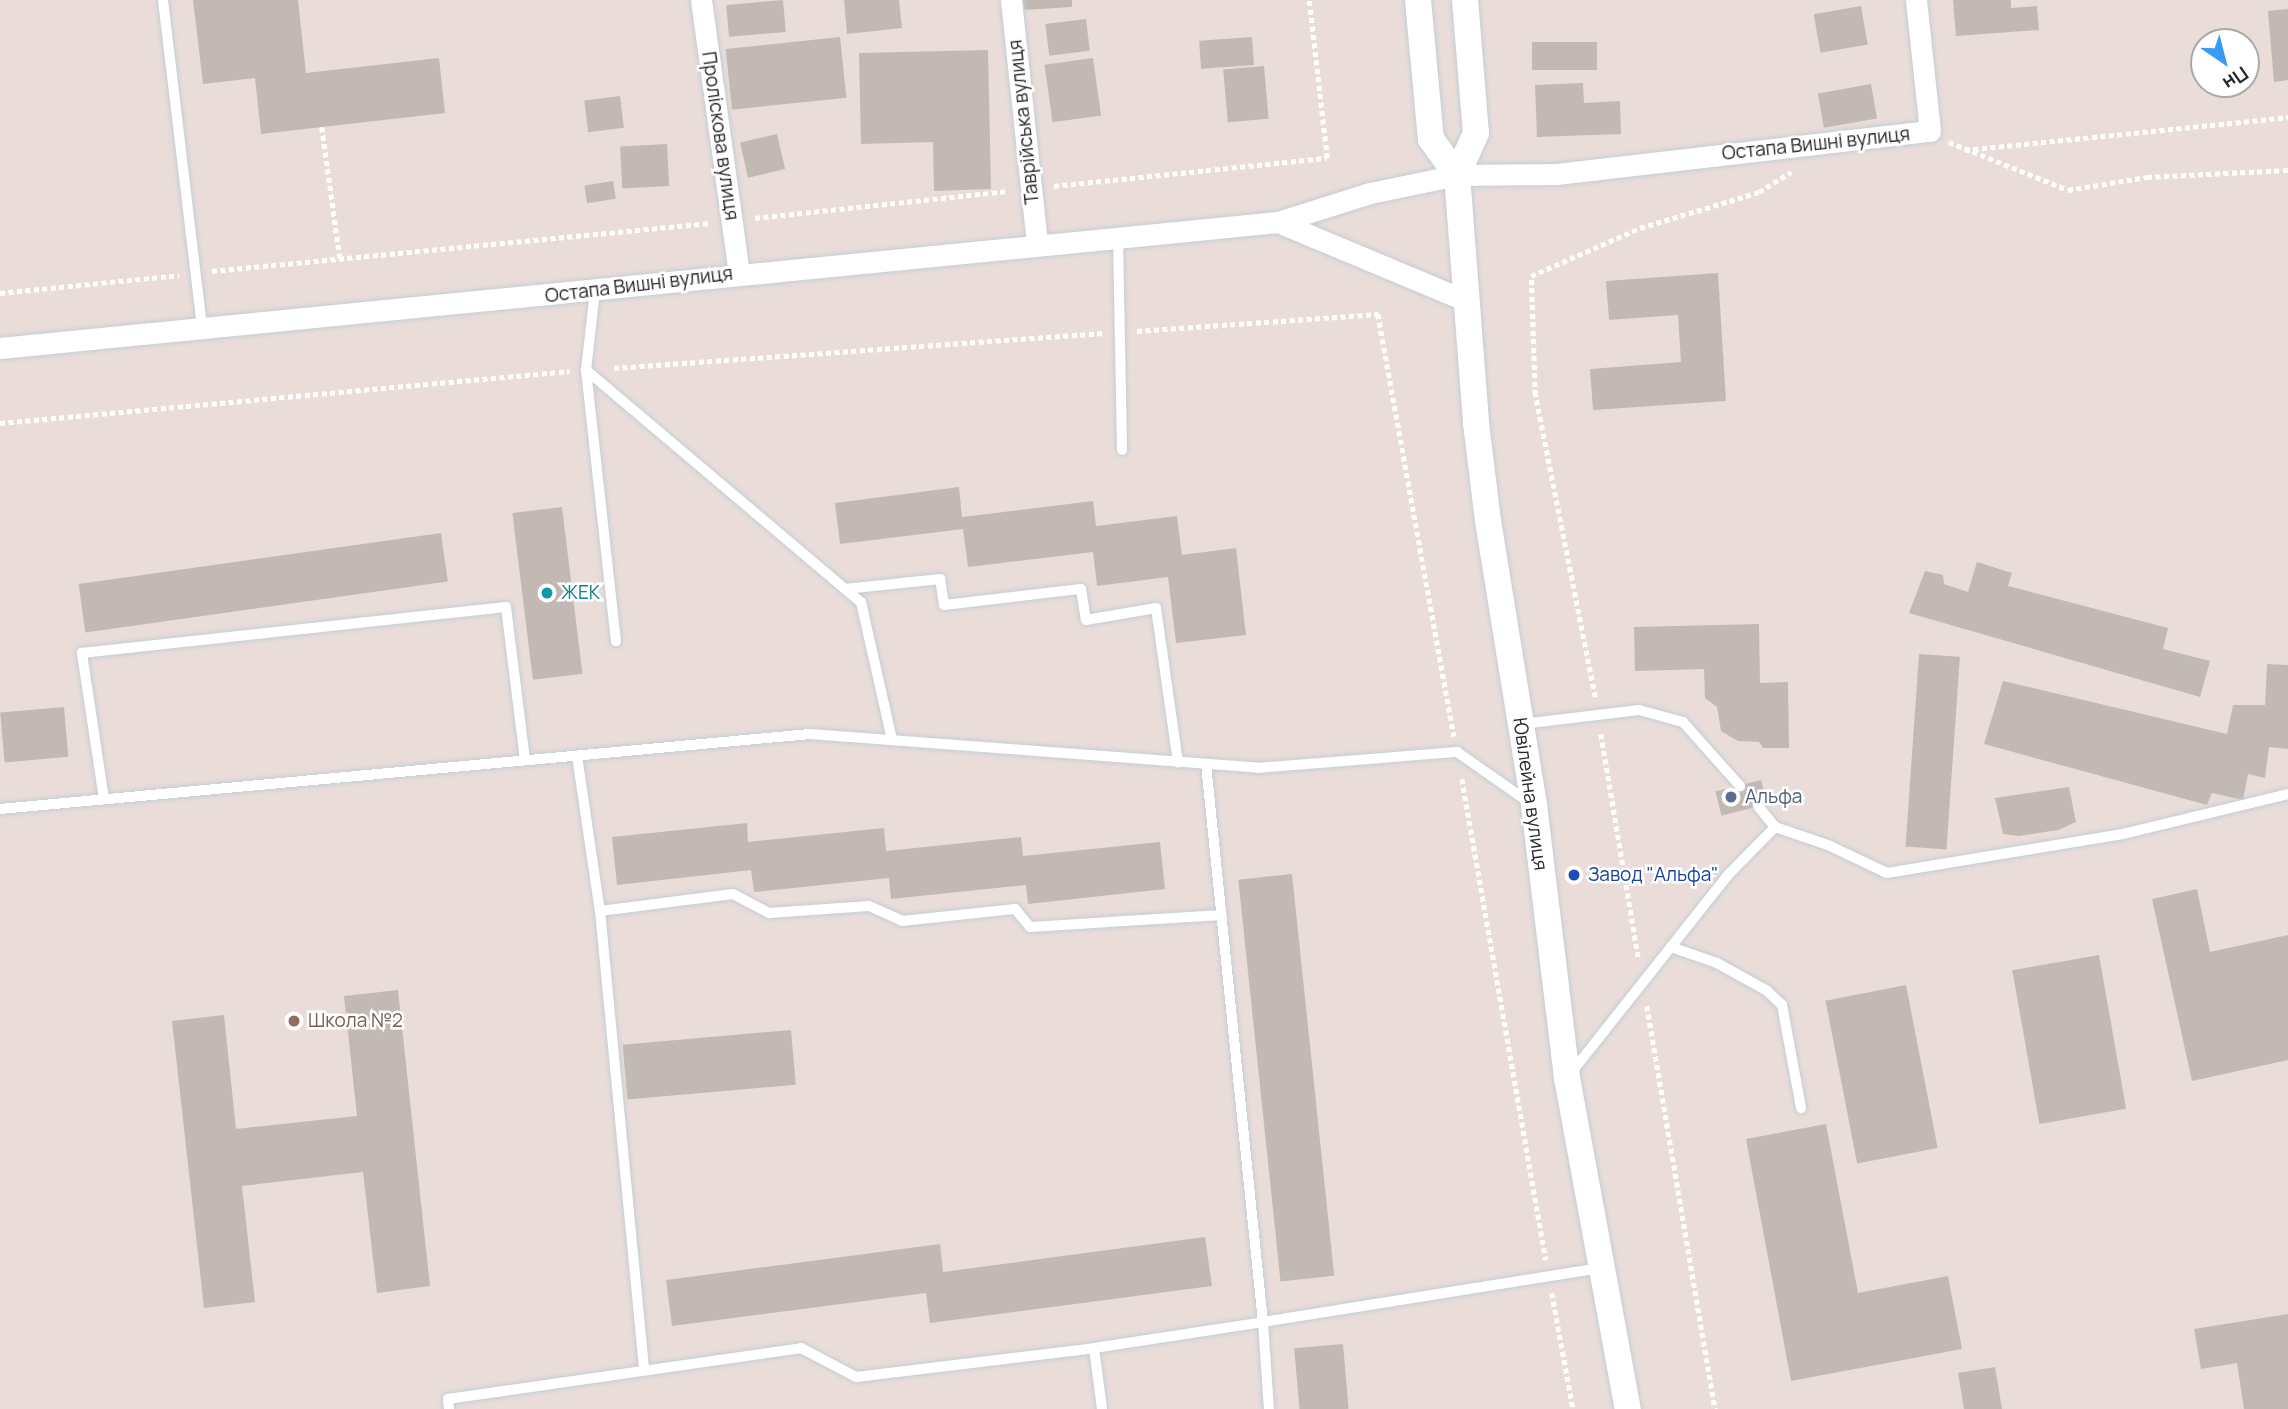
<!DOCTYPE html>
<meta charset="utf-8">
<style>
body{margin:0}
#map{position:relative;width:2288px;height:1409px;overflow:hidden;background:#eaddd9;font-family:Manrope,sans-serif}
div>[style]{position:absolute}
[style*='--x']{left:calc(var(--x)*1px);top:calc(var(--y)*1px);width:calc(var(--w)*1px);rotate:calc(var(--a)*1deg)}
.building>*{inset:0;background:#c2b9b5;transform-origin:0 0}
.path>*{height:4.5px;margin-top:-2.25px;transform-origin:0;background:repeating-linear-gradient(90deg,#fff 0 5px,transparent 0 8.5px)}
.roads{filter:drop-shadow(0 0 2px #c4cdd5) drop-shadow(0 0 2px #c4cdd5)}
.service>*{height:10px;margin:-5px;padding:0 5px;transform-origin:5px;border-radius:5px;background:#fff}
.minor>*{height:21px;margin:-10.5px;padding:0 10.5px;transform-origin:10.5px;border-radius:10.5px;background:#fff}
.tertiary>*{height:26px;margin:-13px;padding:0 13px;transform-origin:13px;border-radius:13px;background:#fff}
.dots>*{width:19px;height:19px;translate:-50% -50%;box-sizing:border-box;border:4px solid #fff;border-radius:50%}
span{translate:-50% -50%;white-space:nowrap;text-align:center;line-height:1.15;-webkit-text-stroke:5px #fff;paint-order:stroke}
.street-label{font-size:19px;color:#272727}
.culture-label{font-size:19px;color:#0d838f}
.left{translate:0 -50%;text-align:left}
.service-label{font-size:19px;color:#4e5e75}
.transit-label{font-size:19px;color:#164399}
.education-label{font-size:19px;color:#785e54}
.north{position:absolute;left:2190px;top:28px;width:70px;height:70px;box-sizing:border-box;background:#fff;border:2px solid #a9a9a9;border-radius:50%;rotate:145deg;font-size:19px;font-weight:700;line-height:28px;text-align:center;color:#272727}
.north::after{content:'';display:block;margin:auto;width:24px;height:32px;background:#3a9bf5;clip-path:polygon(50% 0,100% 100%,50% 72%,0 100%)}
</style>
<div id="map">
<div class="building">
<i style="clip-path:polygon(193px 0,298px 0,306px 73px,439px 58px,445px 113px,261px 134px,255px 78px,203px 84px)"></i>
<i style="left:783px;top:0;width:32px;height:57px;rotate:85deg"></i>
<i style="clip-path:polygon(844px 0,899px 0,902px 28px,847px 34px)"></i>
<i style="clip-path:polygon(1023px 0,1072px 0,1072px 7px,1024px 10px)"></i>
<i style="clip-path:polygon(1953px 0,2011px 0,2011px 8px,2037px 6px,2039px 30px,1956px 36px)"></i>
<i style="left:1861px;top:6px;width:39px;height:48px;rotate:80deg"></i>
<i style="clip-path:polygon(2288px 9px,2288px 80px,2274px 82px,2268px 11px)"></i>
<i style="left:1086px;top:19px;width:32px;height:41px;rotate:83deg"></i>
<i style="left:840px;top:37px;width:61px;height:115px;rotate:84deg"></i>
<i style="left:1252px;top:37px;width:28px;height:53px;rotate:86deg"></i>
<i style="left:1597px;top:42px;width:28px;height:65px;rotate:90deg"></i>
<i style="clip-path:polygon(988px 50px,991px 189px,934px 191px,933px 142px,861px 144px,859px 53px)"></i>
<i style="left:1093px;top:58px;width:58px;height:49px;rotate:82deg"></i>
<i style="left:1264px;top:66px;width:53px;height:41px;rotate:85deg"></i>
<i style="clip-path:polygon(1583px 83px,1584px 103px,1620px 101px,1621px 134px,1537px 137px,1535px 85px)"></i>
<i style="left:1871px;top:84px;width:35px;height:54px;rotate:80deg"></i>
<i style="left:620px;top:96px;width:32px;height:36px;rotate:83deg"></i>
<i style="left:777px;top:134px;width:36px;height:38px;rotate:77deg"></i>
<i style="left:667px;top:144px;width:42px;height:47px;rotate:87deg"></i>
<i style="left:613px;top:181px;width:18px;height:29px;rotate:81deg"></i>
<i style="clip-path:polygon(1718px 273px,1726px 401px,1593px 410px,1590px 369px,1681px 362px,1678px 315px,1609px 320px,1606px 281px)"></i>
<i style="clip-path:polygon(959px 487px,962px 517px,1093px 501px,1096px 526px,1177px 516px,1182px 555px,1236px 548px,1246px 635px,1176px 643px,1168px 577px,1097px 586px,1093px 552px,968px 567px,963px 529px,840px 544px,835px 503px)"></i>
<i style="left:562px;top:507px;width:168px;height:50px;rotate:83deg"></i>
<i style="left:441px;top:533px;width:49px;height:366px;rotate:82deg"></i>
<i style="clip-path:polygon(1977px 562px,2012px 573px,2008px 586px,2168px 628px,2163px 649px,2210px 661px,2200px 697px,1909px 613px,1925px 571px,1943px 575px,1944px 584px,1968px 592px)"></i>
<i style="clip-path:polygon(1759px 624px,1760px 683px,1788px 682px,1789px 748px,1763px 748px,1759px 742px,1738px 741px,1721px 731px,1717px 707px,1705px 698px,1704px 669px,1635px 671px,1634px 627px)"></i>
<i style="left:1919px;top:654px;width:41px;height:193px;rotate:4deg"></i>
<i style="clip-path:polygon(2267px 664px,2288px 665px,2288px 749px,2269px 747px,2265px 778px,2248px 774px,2243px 800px,2212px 793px,2207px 805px,1984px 744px,2003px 681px,2227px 734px,2233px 705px,2265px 705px)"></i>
<i style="left:64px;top:707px;width:50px;height:64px;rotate:85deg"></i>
<i style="left:1761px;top:780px;width:25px;height:47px;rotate:76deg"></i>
<i style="clip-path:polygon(2069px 787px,2076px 822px,2058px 830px,2019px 836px,2003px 834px,1995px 798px)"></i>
<i style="clip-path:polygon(747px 823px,748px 842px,884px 828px,886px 851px,1021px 837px,1023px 856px,1160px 842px,1165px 889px,1028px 904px,1026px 885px,891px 899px,889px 878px,754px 892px,751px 870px,617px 885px,612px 837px)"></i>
<i style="left:1292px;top:874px;width:404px;height:54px;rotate:84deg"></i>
<i style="clip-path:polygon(2197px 889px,2210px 952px,2288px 935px,2288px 1060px,2192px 1081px,2152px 899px)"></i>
<i style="left:2099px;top:955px;width:156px;height:88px;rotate:80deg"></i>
<i style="left:1906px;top:985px;width:166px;height:82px;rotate:79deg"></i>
<i style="clip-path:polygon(398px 990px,430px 1286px,377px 1293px,363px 1172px,242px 1186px,255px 1302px,204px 1308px,172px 1021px,224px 1015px,236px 1129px,357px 1116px,344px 996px)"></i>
<i style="left:791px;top:1030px;width:55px;height:169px;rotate:85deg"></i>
<i style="clip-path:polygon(1826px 1124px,1858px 1293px,1948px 1276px,1962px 1349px,1791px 1381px,1746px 1139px)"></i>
<i style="clip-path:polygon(1205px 1237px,1212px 1286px,930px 1323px,926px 1293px,672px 1326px,666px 1280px,940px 1244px,943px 1272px)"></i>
<i style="clip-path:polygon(2288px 1314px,2288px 1409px,2244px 1409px,2237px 1363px,2201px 1369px,2194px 1329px)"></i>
<i style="left:1343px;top:1344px;width:65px;height:49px;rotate:85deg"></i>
<i style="clip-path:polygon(1995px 1367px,2002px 1409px,1964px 1409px,1958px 1373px)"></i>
</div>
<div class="path">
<i style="--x:322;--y:127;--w:132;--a:82.2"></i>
<i style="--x:1949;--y:142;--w:128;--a:22"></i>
<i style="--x:2068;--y:190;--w:80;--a:-9.3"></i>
<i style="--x:2147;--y:177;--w:141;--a:-2.8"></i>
<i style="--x:1965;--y:150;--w:325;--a:-5.8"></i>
<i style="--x:1054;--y:186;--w:274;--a:-5.9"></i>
<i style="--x:1327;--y:158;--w:159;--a:-96.5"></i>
<i style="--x:755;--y:218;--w:253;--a:-6.1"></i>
<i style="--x:212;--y:271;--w:498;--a:-5.5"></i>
<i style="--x:0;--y:293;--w:180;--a:-5.7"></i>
<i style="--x:1137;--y:331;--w:242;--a:-4"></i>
<i style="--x:1378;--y:314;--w:429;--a:79.8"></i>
<i style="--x:614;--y:368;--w:491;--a:-4.1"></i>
<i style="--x:0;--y:423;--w:572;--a:-5.21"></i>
<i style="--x:1595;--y:697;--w:308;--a:-101.2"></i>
<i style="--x:1535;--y:395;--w:119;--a:-91.9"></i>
<i style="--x:1531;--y:276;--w:119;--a:-23.8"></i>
<i style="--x:1640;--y:228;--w:124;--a:-16.8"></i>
<i style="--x:1759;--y:192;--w:38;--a:-32"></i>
<i style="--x:1601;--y:734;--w:229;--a:80.5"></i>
<i style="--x:1462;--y:779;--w:488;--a:80.1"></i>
<i style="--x:1647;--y:1006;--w:409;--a:80.4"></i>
<i style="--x:1552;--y:1293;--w:118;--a:79.7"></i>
</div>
<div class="roads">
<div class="service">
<i style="--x:163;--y:0;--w:329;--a:83.2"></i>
<i style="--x:1118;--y:239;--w:211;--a:88.9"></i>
<i style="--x:595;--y:291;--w:80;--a:96.5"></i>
<i style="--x:586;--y:370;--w:273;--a:83.7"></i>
<i style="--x:586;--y:370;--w:360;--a:40.2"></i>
<i style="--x:861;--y:602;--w:141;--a:77.3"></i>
<i style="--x:845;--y:589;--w:96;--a:-6"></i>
<i style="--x:940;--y:579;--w:26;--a:81"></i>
<i style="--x:944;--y:605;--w:138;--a:-6.7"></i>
<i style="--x:1081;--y:589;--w:31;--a:81"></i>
<i style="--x:1086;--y:620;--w:71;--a:-9.7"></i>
<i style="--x:1156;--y:608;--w:156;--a:81.9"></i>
<i style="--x:1522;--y:724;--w:118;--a:-6.8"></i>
<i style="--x:1639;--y:710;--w:46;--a:15.3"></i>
<i style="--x:1683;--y:722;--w:86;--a:48.3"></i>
<i style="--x:577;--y:756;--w:157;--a:81.6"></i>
<i style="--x:600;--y:911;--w:134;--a:-7.3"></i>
<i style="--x:733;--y:894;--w:41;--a:27.8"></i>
<i style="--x:769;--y:913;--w:100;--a:-4"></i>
<i style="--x:869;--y:906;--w:36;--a:24"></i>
<i style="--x:902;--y:921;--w:114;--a:-6.1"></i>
<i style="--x:1015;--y:909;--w:23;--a:50"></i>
<i style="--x:1030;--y:927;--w:192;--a:-3.6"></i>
<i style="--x:1206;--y:764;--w:561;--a:84.17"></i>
<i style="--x:1263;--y:1322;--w:343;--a:-9.1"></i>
<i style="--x:104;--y:799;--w:148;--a:-98.6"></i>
<i style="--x:82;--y:653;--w:426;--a:-6.2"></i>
<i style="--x:506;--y:607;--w:154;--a:82.9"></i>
<i style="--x:1758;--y:806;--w:27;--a:51"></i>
<i style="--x:0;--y:809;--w:813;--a:-5.29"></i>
<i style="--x:810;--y:734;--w:448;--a:4.3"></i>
<i style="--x:1257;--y:768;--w:201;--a:-4.6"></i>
<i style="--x:1457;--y:752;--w:89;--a:34.9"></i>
<i style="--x:600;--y:911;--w:461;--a:84.5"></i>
<i style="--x:1671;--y:947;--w:49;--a:19.2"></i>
<i style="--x:1717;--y:963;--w:56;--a:28.9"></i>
<i style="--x:1766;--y:990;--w:22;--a:43"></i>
<i style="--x:1782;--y:1005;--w:105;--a:79.5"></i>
<i style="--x:1571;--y:1073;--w:251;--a:-51.6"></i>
<i style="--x:1727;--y:876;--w:69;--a:-45.6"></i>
<i style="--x:1775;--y:827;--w:56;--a:18.8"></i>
<i style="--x:1828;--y:845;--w:65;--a:25.4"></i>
<i style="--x:1887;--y:873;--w:239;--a:-9.4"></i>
<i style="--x:2123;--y:834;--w:170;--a:-13.6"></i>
<i style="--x:1094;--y:1348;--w:171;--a:-8.7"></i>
<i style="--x:1263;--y:1322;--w:87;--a:86.1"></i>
<i style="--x:449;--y:1409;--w:10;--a:-96"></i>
<i style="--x:448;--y:1399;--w:357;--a:-8.2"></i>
<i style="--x:801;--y:1348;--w:62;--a:27.8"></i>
<i style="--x:856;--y:1377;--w:240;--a:-6.9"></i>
<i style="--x:1094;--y:1348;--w:62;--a:82.5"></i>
</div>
<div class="minor">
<i style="--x:701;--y:0;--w:276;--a:82.1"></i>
<i style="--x:1011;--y:0;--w:246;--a:83.9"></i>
<i style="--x:1278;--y:222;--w:205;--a:22.7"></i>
<i style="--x:0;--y:348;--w:1284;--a:-5.63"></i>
<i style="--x:1278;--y:222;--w:96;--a:-17.5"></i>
<i style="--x:1370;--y:193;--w:89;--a:-11.7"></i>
<i style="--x:1457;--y:175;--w:99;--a:-0.6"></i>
<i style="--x:1556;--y:174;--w:376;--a:-6.6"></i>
<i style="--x:1930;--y:131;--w:132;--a:-96.1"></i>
</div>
<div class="tertiary">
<i style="--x:1418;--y:0;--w:140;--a:84.7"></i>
<i style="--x:1431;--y:139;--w:44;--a:54.2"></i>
<i style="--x:1465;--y:0;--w:133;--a:85.3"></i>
<i style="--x:1476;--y:133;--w:46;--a:114.3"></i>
<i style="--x:1457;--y:175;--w:249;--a:85.6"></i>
<i style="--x:1476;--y:423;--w:99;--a:83"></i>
<i style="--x:1488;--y:521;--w:288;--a:80.8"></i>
<i style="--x:1534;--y:805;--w:275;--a:83.1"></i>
<i style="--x:1567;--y:1078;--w:337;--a:79.6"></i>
</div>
</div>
<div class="dots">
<i style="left:547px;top:593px;background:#0f9aa8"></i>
<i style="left:1731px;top:797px;background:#5c6f8a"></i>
<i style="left:1574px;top:875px;background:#1a4fb4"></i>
<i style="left:294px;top:1021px;background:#8d6e63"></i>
</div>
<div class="street-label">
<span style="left:1024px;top:122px;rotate:-96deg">Таврійська вулиця</span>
<span style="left:720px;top:136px;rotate:82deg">Проліскова вулиця</span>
<span style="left:1816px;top:144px;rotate:-6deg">Остапа Вишні вулиця</span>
<span style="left:639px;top:285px;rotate:-7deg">Остапа Вишні вулиця</span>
<span style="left:1530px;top:794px;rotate:82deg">Ювілейна вулиця</span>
</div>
<div class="culture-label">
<span class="left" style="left:561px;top:593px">ЖЕК</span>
</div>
<div class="service-label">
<span class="left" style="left:1745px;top:797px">Альфа</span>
</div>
<div class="transit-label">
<span class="left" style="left:1588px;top:875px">Завод "Альфа"</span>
</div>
<div class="education-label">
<span class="left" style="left:308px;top:1021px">Школа №2</span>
</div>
<div class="north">Пн</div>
</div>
